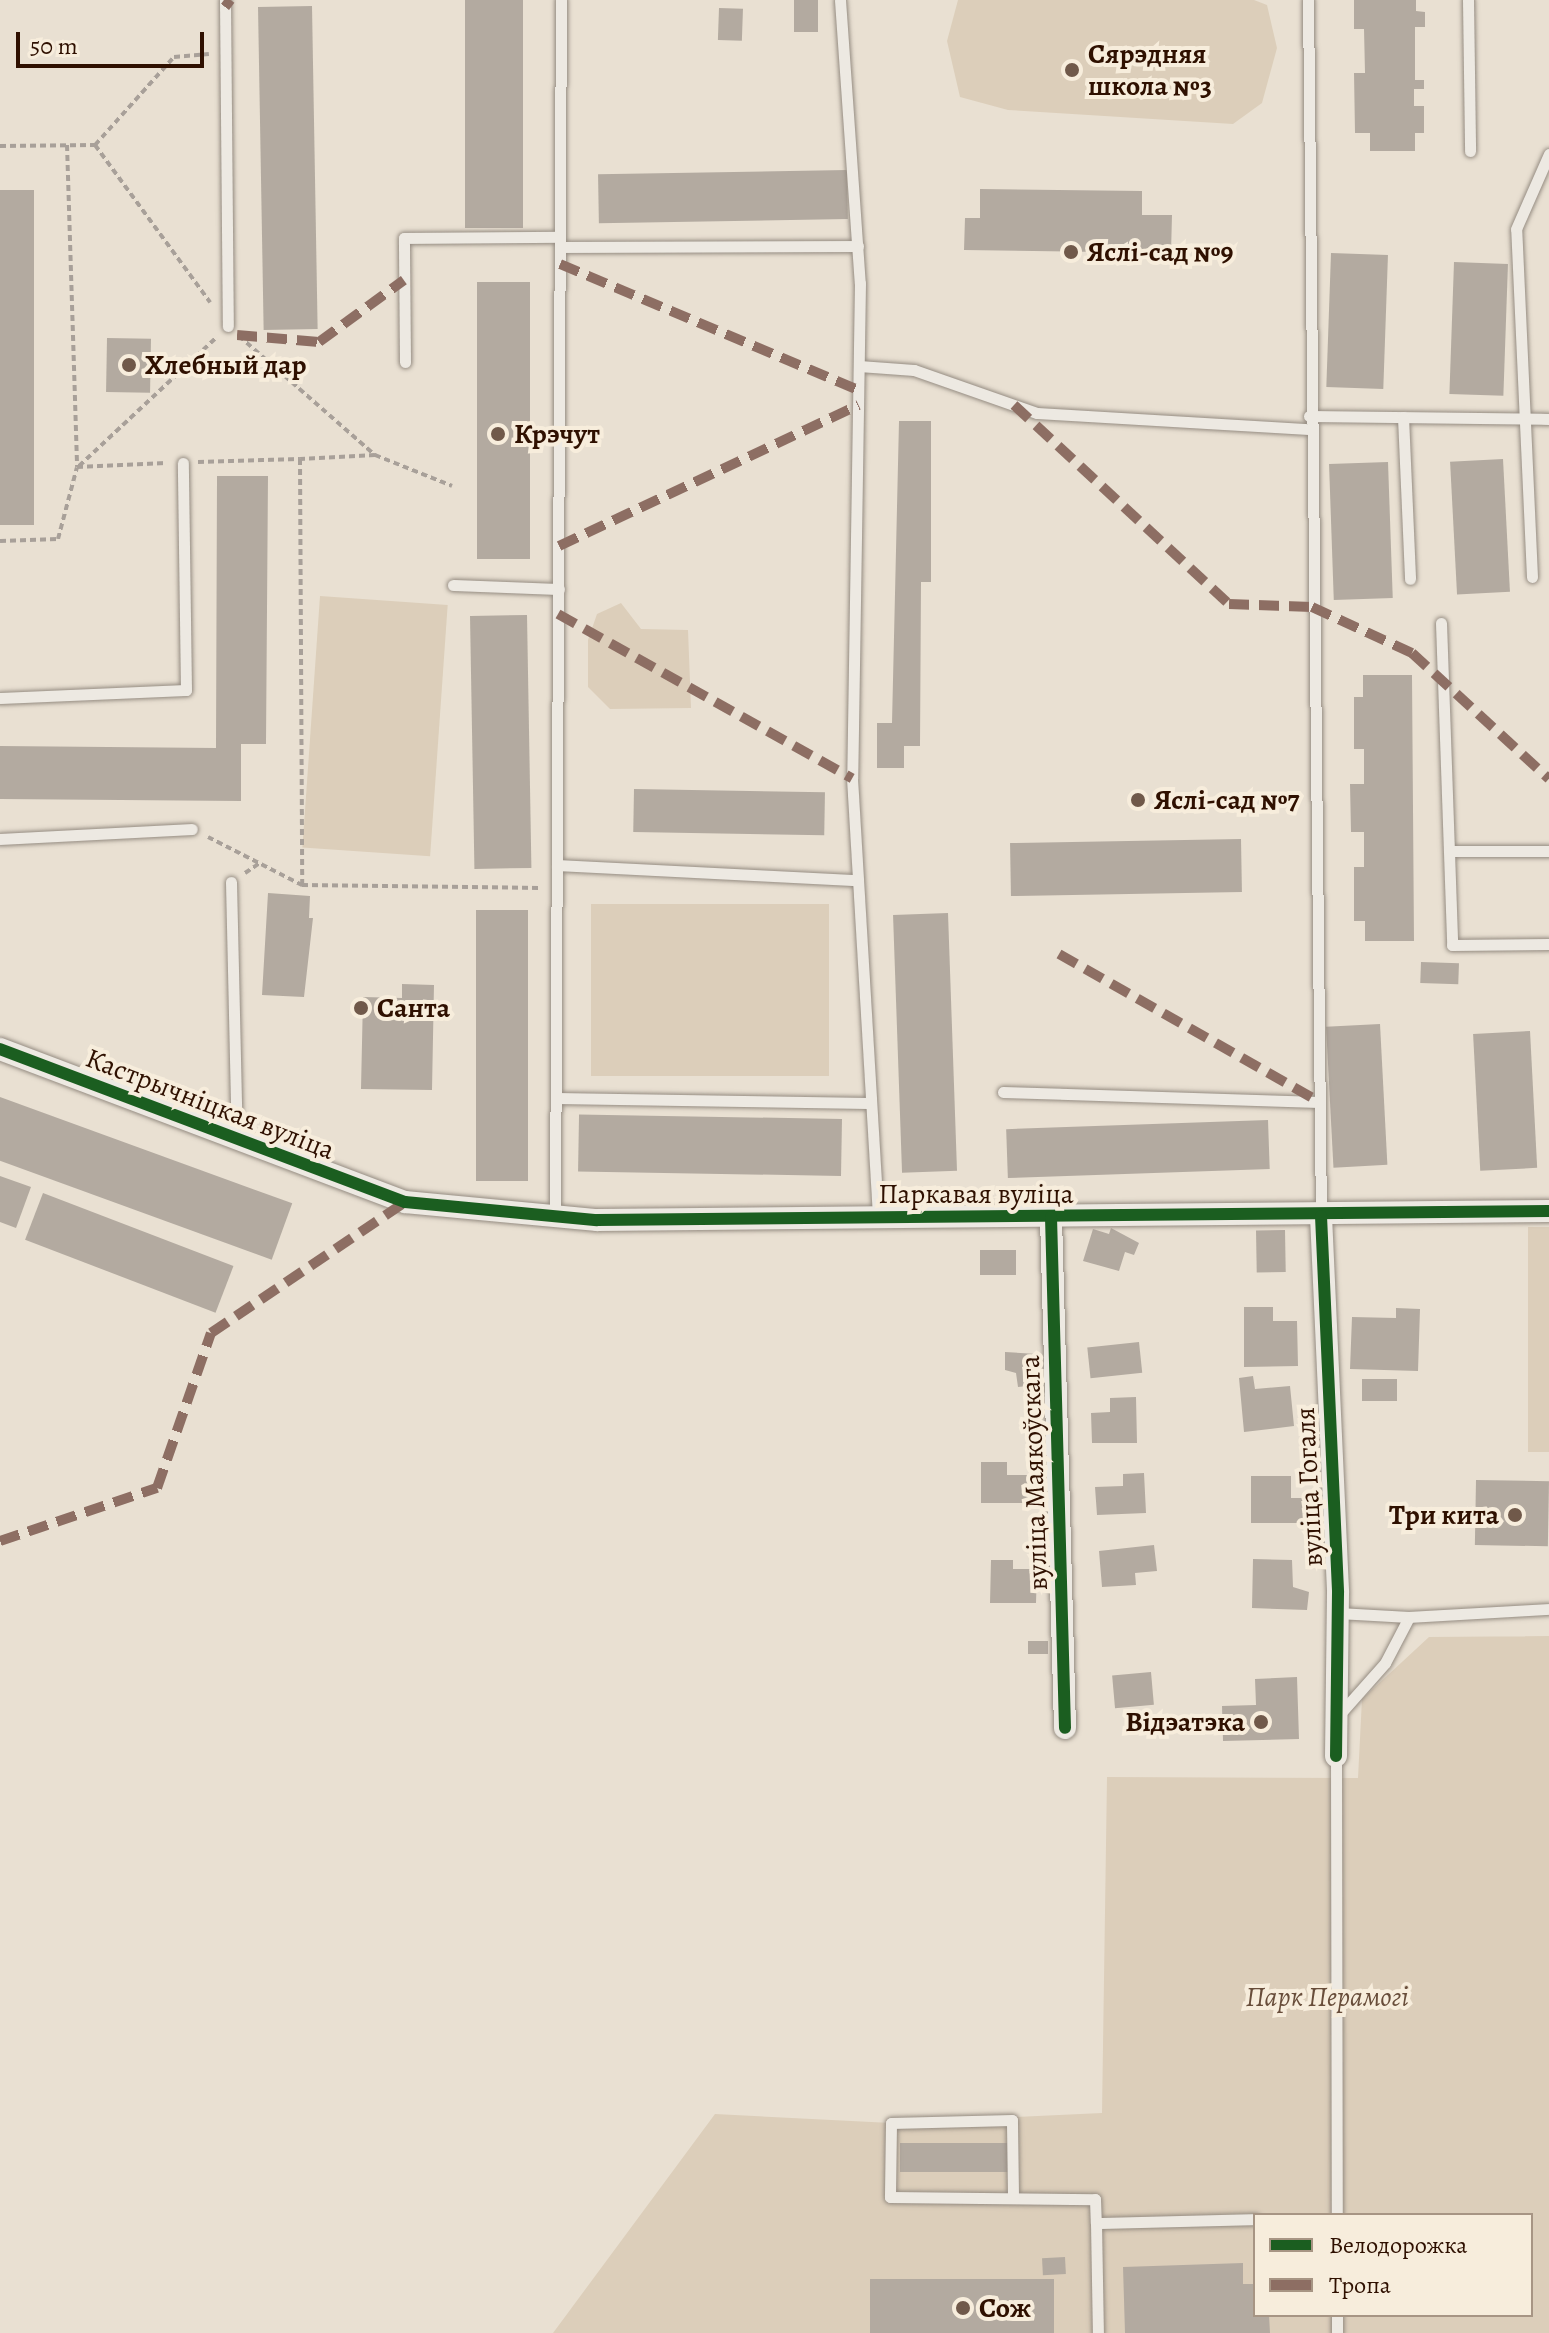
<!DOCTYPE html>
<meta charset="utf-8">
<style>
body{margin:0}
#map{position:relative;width:1549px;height:2333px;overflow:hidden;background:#e9e0d2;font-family:Alegreya,serif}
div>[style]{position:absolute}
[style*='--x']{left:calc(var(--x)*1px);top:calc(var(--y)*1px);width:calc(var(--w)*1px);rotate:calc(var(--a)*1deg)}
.green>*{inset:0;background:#dcceba;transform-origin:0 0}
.building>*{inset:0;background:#b3aaa0;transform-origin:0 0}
.path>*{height:4px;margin-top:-2px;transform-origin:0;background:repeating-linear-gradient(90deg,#a8a099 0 6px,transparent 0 10px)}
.roads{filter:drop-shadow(0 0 2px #958c82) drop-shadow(0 0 2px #958c82)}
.service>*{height:11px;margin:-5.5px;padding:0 5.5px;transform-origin:5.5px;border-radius:5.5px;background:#ede9e2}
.minor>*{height:22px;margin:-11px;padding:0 11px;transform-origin:11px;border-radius:11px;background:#ede9e2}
.quiet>*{height:10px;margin-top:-5px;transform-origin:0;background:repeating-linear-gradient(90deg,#8d6e63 0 20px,transparent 0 30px)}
.cycleway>*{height:12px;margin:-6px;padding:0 6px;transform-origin:6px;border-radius:6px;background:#1b5e20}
.dots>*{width:22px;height:22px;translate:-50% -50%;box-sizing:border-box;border:4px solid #f7eddc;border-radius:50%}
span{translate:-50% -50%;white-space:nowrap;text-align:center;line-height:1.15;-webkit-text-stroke:8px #f7eddc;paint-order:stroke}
.poi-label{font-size:28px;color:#2f1000;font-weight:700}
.left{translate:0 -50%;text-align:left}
.right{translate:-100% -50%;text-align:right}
.street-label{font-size:28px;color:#2f1000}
.park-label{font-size:28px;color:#684d3a;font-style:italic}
.legend{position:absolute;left:1253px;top:2213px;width:280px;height:104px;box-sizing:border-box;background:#f7eddc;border:2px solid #a79584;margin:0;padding:10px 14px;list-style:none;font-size:24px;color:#2f1000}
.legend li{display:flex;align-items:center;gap:16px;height:40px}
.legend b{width:40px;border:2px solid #a79584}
.scale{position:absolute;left:16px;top:32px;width:188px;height:36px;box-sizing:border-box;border:4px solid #2f1000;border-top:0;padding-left:10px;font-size:24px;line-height:28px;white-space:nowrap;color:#2f1000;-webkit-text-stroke:6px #f7eddc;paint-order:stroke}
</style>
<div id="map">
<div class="green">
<i style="clip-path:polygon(958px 0,1254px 0,1267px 5px,1277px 48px,1262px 103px,1233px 124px,1008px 110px,960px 97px,947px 41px)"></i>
<i style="left:320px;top:596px;width:128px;height:252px;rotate:4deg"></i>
<i style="clip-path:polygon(621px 603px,641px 629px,688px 630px,691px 708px,610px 709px,588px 687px,588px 640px,597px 614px)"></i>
<i style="left:829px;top:904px;width:172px;height:238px;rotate:90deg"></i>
<i style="left:1528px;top:1227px;width:21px;height:225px"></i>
<i style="clip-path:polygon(evenodd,1549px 1636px,1549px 2333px,553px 2333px,715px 2114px,891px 2123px,1102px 2113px,1107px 1777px,1358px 1778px,1362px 1699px,1429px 1637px,1549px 1636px,1255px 2215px,1531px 2215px,1531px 2315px,1255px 2315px,1255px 2215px)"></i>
</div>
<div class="building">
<i style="left:465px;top:0;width:58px;height:228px"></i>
<i style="left:818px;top:0;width:32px;height:24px;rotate:90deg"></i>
<i style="clip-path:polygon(1354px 0,1416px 0,1416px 11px,1425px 12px,1425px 27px,1415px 27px,1415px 80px,1424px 80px,1424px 89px,1414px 89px,1414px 106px,1424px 106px,1424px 133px,1415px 133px,1415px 151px,1370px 151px,1370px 133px,1355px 133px,1354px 73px,1365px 73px,1364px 29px,1354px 29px)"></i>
<i style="left:312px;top:6px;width:323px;height:54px;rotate:89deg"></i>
<i style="left:719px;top:8px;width:24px;height:32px;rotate:2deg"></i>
<i style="left:847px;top:170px;width:49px;height:249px;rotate:89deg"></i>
<i style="clip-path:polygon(980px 189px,1142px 191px,1142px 215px,1172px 215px,1171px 253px,964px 250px,965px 218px,980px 218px)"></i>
<i style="left:0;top:190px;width:34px;height:335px"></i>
<i style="left:1331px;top:253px;width:57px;height:134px;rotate:2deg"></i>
<i style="left:1454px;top:262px;width:54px;height:132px;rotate:2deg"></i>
<i style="left:477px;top:282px;width:53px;height:277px"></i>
<i style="left:107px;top:338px;width:44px;height:54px;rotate:1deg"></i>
<i style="clip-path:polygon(899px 421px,931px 421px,931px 582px,921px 582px,920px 746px,904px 746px,904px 768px,877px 768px,877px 723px,892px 723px)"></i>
<i style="left:1503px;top:459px;width:133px;height:53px;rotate:87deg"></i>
<i style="left:1388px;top:462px;width:136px;height:59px;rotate:88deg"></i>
<i style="clip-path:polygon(217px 476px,268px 476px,266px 744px,241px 744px,241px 801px,0 799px,0 746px,216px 748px)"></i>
<i style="left:527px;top:615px;width:253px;height:57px;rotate:89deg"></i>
<i style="clip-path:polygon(1363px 675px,1412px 675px,1414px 941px,1365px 941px,1365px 921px,1354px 921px,1354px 867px,1364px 867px,1364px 832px,1351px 832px,1350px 784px,1364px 784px,1364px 749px,1354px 749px,1354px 697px,1363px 697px)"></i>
<i style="left:634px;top:789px;width:191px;height:43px;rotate:1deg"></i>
<i style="left:1241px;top:839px;width:53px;height:231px;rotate:89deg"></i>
<i style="clip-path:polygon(268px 893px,310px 896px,309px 918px,313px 918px,304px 997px,262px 995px)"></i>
<i style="left:476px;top:910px;width:52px;height:271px"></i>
<i style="left:948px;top:913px;width:258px;height:55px;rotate:88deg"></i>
<i style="left:1421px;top:962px;width:38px;height:21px;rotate:2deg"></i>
<i style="clip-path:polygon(402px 984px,434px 985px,432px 1090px,361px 1089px,363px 997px,402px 998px)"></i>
<i style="left:1380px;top:1024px;width:141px;height:54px;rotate:87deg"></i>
<i style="left:1530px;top:1031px;width:137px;height:57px;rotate:87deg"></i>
<i style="left:0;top:1097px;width:311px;height:60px;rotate:20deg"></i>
<i style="left:842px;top:1119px;width:57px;height:263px;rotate:91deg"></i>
<i style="left:1268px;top:1120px;width:49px;height:262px;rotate:88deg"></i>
<i style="clip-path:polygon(0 1176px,31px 1187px,16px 1228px,0 1222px)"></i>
<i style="left:43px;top:1193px;width:204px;height:50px;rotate:21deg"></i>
<i style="clip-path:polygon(1111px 1228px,1139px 1243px,1134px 1255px,1125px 1252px,1119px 1271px,1083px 1261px,1093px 1229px,1109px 1234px)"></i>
<i style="left:1285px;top:1230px;width:42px;height:29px;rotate:89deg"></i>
<i style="left:980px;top:1250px;width:36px;height:25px"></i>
<i style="clip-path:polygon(1244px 1307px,1273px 1307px,1273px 1321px,1297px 1321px,1298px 1366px,1244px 1367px)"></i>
<i style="clip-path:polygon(1396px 1308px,1420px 1309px,1418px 1371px,1350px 1369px,1352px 1317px,1396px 1318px)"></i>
<i style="left:1139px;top:1342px;width:31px;height:52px;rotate:84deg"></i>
<i style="clip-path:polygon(1005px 1352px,1037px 1354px,1037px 1385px,1018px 1387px,1016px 1373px,1005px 1370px)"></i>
<i style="clip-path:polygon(1253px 1376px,1255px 1389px,1290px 1386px,1294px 1426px,1244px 1432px,1239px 1378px)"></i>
<i style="left:1397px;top:1379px;width:22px;height:35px;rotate:90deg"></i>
<i style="clip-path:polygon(1136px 1397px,1137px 1443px,1092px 1443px,1091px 1413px,1110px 1412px,1110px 1398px)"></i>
<i style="clip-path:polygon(981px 1462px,1007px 1462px,1007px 1475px,1031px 1475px,1032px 1503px,981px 1503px)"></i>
<i style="clip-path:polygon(1144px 1473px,1146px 1513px,1097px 1515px,1095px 1487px,1123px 1486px,1123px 1474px)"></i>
<i style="clip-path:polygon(1251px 1476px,1291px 1476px,1291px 1498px,1305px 1498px,1305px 1523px,1251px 1523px)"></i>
<i style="left:1476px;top:1480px;width:73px;height:65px;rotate:1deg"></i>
<i style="clip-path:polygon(1154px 1545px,1157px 1571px,1135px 1573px,1136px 1585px,1102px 1587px,1099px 1551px)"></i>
<i style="clip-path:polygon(1253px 1559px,1292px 1560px,1293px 1587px,1309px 1592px,1307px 1610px,1252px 1608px)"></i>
<i style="clip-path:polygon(991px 1560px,1013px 1560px,1013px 1569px,1037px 1569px,1036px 1603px,990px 1603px)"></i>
<i style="left:1028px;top:1641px;width:20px;height:13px"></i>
<i style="left:1151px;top:1672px;width:33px;height:39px;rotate:85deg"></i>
<i style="clip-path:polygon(1297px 1677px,1299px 1739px,1223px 1741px,1222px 1706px,1256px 1705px,1255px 1679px)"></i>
<i style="left:1010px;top:2143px;width:29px;height:110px;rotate:90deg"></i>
<i style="left:1065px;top:2257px;width:17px;height:23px;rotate:87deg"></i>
<i style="clip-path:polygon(1243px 2263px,1243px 2284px,1255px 2284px,1255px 2315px,1269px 2315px,1270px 2333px,1125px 2333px,1123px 2267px)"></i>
<i style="left:1054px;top:2279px;width:54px;height:184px;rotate:90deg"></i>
</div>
<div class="path">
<i style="--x:67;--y:145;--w:322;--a:88.2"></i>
<i style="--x:95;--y:145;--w:118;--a:-48.1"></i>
<i style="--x:174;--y:57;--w:35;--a:-5"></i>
<i style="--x:0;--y:146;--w:95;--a:-0.6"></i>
<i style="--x:95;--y:145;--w:195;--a:53.8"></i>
<i style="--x:239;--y:336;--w:181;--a:41.2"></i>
<i style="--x:375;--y:455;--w:83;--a:21.9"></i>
<i style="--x:375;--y:455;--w:75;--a:176.9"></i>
<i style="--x:300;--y:459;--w:426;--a:89.7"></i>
<i style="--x:302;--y:885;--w:237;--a:0.7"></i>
<i style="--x:198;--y:462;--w:102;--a:-1.7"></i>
<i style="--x:79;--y:466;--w:187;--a:-43.1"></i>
<i style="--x:0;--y:541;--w:58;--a:-2"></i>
<i style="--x:58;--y:539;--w:74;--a:-75.2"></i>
<i style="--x:77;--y:467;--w:89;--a:-2.6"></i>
<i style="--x:208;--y:837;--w:106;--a:27.1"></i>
<i style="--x:245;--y:873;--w:18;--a:-34"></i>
</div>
<div class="roads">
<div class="service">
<i style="--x:225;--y:0;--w:326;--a:89.5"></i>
<i style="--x:840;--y:0;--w:284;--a:86"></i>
<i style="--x:860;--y:283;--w:495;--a:90.9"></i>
<i style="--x:852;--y:778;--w:441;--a:86.6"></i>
<i style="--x:1308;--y:0;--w:1215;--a:89.39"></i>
<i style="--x:1468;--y:0;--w:151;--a:89.2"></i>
<i style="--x:560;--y:247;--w:298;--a:-0.2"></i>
<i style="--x:405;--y:362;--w:124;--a:-90.5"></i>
<i style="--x:404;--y:238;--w:156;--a:-0.4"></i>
<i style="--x:859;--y:366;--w:55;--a:4.2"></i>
<i style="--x:914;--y:370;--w:130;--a:19.3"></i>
<i style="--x:1037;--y:413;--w:272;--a:3.4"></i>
<i style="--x:1309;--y:416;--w:240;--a:0.7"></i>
<i style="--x:1403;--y:417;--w:162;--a:87.5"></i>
<i style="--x:1532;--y:577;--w:348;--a:-92.6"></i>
<i style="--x:1516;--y:229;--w:82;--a:-66.3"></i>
<i style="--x:453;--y:585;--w:106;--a:2.2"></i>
<i style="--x:1441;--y:623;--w:322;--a:88"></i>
<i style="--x:1452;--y:945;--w:97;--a:-0.6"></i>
<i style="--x:0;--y:698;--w:186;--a:-2.5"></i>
<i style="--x:186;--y:690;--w:227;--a:-90.8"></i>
<i style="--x:0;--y:839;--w:192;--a:-3"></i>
<i style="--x:1449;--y:851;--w:100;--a:0"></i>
<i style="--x:557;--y:865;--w:300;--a:2.9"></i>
<i style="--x:231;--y:882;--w:259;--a:88.7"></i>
<i style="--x:1003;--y:1092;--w:316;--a:1.8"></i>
<i style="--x:556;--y:1098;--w:312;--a:0.9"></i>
<i style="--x:555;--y:1216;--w:1216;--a:-89.72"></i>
<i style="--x:1338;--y:1613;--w:71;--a:3.2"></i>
<i style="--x:1338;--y:1716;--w:71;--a:-48.4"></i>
<i style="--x:1385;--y:1663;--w:52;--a:-62.4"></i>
<i style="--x:1409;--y:1617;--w:140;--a:-3.3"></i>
<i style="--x:1336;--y:1756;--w:459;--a:89.9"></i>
<i style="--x:1013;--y:2195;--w:75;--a:-90.8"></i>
<i style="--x:1012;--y:2120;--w:121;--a:178.6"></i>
<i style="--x:891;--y:2123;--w:74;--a:90.8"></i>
<i style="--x:890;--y:2197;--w:205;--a:0.6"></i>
<i style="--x:1095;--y:2199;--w:24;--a:88"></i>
<i style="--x:1096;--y:2223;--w:159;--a:-1.4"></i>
<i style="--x:1096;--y:2223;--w:110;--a:89"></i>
<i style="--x:1337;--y:2315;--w:18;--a:90"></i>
</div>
<div class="minor">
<i style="--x:0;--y:1049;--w:433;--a:20.7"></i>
<i style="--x:405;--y:1202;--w:193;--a:5.4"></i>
<i style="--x:597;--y:1220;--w:952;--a:-0.54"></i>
<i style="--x:1321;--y:1216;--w:377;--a:87.4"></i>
<i style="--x:1338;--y:1593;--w:163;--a:90.7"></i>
<i style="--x:1051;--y:1217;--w:511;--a:88.43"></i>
</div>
</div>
<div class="quiet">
<i style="--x:225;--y:7;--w:9;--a:-54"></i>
<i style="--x:560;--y:264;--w:324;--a:22.9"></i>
<i style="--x:237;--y:335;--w:82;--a:4.9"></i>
<i style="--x:319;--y:342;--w:105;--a:-36.1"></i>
<i style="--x:1014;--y:405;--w:293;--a:42.8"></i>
<i style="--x:1229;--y:604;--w:83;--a:2.1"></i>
<i style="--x:1312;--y:607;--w:110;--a:24.7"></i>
<i style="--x:1412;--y:653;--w:186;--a:42.6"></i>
<i style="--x:559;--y:546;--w:331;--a:-25.2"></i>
<i style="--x:558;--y:614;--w:337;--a:29.2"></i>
<i style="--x:1059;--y:954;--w:299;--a:29.6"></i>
<i style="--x:0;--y:1541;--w:166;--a:-18.7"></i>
<i style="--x:157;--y:1488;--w:164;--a:-70.8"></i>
<i style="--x:211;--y:1333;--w:234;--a:-34"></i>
</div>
<div class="cycleway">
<i style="--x:0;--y:1049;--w:433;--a:20.7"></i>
<i style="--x:405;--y:1202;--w:193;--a:5.4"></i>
<i style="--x:597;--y:1220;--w:952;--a:-0.54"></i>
<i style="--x:1321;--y:1216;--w:377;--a:87.4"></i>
<i style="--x:1338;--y:1593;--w:163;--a:90.7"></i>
<i style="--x:1051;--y:1217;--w:511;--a:88.43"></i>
</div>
<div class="dots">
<i style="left:1072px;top:70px;background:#70594a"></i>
<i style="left:1071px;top:252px;background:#70594a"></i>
<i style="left:129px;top:365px;background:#70594a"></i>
<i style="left:498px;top:434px;background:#70594a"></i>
<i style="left:1138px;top:800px;background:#70594a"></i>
<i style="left:361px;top:1008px;background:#70594a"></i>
<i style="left:1515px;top:1515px;background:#70594a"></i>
<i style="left:1261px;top:1722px;background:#70594a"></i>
<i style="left:963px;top:2308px;background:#70594a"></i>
</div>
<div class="poi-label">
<span class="left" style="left:1088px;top:70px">Сярэдняя<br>школа №3</span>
<span class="left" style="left:1087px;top:252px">Яслі-сад №9</span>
<span class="left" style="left:145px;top:365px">Хлебный дар</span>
<span class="left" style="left:514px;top:434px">Крэчут</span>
<span class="left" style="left:1154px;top:800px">Яслі-сад №7</span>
<span class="left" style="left:377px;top:1008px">Санта</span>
<span class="right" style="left:1499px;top:1515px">Три кита</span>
<span class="right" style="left:1245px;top:1722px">Відэатэка</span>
<span class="left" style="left:979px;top:2308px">Сож</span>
</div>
<div class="street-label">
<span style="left:210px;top:1104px;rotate:21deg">Кастрычніцкая вуліца</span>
<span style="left:976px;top:1194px">Паркавая вуліца</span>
<span style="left:1034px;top:1473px;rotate:-92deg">вуліца Маякоўскага</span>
<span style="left:1309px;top:1487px;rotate:-93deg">вуліца Гогаля</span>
</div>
<div class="park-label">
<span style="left:1327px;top:1997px">Парк Перамогі</span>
</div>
<ul class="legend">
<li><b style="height:10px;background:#1b5e20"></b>Велодорожка</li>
<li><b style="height:10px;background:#8d6e63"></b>Тропа</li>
</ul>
<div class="scale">50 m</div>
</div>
